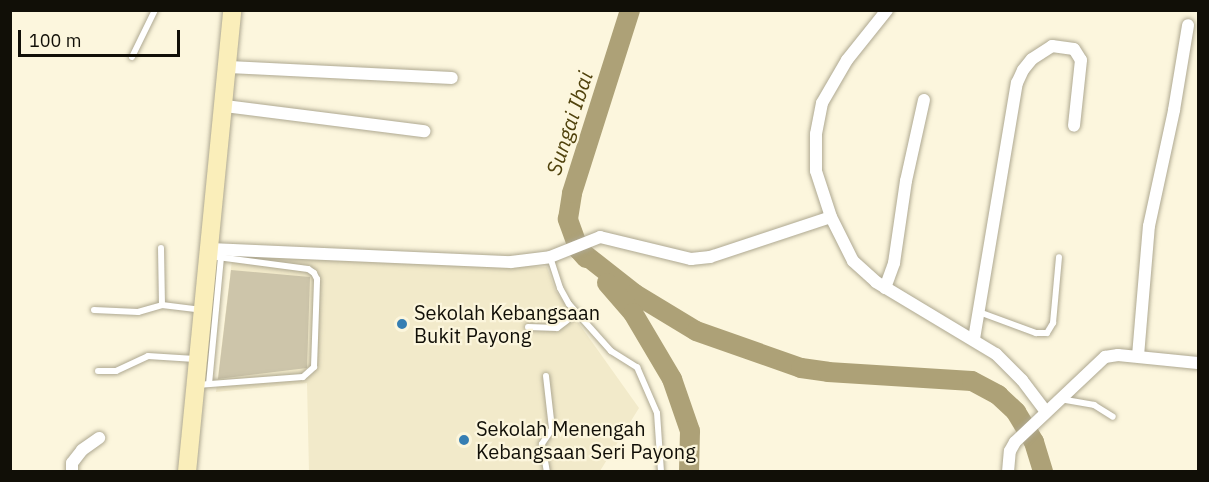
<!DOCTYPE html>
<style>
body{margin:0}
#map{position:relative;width:1209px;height:482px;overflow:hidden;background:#fcf6dd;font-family:"IBM Plex Sans",sans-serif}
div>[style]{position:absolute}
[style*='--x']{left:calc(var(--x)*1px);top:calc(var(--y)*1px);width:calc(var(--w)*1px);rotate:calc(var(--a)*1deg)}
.built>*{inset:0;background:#f2eaca}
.green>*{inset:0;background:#cdc5aa}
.river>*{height:20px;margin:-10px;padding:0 10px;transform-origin:10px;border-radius:10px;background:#ada177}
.roads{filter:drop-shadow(0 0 2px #aea891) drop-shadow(0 0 2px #aea891)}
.service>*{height:6px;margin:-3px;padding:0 3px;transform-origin:3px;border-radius:3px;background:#fff}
.minor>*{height:12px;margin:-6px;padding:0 6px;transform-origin:6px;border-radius:6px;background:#fff}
.secondary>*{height:18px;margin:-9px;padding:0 9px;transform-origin:9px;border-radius:9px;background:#faeeba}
.dots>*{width:16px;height:16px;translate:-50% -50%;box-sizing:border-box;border:3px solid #fcf6dd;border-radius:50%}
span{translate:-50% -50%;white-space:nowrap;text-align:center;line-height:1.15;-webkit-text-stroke:4.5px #fcf6dd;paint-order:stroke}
.poi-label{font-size:20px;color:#110f07}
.left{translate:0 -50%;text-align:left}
.water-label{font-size:21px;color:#50420c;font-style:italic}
.frame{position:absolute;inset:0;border:12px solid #110f07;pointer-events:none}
.scale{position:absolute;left:18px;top:30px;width:162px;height:27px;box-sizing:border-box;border:3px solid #110f07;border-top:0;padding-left:8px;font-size:18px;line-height:21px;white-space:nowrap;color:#110f07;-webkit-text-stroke:4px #fcf6dd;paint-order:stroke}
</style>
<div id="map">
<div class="built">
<i style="clip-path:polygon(233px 252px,547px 267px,555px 290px,639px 408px,600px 471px,309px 472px,307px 383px,216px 392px)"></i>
</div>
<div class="green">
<i style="clip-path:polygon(231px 270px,310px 277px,307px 368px,218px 379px)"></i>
</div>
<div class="river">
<i style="--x:579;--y:250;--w:71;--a:38.2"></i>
<i style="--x:635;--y:294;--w:71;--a:31.2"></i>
<i style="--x:696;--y:331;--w:111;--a:19.4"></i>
<i style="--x:801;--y:368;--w:27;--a:8"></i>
<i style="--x:828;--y:372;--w:144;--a:3.6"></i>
<i style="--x:972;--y:381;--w:30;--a:28"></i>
<i style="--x:998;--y:395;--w:25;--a:43"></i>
<i style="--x:1016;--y:412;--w:35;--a:59"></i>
<i style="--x:1034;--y:442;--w:31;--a:73"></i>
<i style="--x:586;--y:258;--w:11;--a:-131"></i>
<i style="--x:579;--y:250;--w:33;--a:-110"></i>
<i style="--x:568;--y:219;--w:26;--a:-81"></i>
<i style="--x:572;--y:193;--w:192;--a:-72.4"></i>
<i style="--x:607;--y:283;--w:40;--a:49"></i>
<i style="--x:633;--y:313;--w:77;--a:59.4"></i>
<i style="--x:672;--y:379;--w:55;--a:70.9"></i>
<i style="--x:690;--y:431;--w:41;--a:91.4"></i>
</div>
<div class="roads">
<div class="service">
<i style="--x:132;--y:57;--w:52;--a:-63.9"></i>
<i style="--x:161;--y:248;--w:57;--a:89"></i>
<i style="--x:550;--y:257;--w:33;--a:72"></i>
<i style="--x:560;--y:288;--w:18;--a:61"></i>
<i style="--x:569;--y:304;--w:63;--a:48.2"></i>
<i style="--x:611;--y:351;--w:31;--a:32"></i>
<i style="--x:637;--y:367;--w:50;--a:66.5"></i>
<i style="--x:657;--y:413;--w:59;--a:86.1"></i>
<i style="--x:94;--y:310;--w:44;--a:2.6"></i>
<i style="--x:138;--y:312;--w:25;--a:-16"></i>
<i style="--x:162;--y:305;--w:38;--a:7"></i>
<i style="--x:979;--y:312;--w:61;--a:20.2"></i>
<i style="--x:1036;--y:333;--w:11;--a:0"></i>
<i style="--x:1047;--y:333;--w:12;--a:-59"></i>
<i style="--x:1053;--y:323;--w:66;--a:-84.8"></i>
<i style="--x:528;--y:327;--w:29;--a:2"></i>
<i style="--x:557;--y:328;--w:25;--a:-37"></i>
<i style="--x:98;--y:371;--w:18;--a:0"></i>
<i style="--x:116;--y:371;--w:35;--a:-25"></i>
<i style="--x:148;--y:356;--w:47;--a:3.7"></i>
<i style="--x:546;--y:376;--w:53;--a:83.5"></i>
<i style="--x:552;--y:429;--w:18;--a:124"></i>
<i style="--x:542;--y:444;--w:28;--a:80"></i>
<i style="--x:209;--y:384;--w:127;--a:-84.6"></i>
<i style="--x:197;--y:385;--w:106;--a:-4.3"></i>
<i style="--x:303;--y:377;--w:15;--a:-42"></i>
<i style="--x:314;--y:367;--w:88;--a:-88"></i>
<i style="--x:317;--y:279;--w:7;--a:-117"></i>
<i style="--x:314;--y:273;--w:7;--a:-146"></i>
<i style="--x:308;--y:269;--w:99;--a:-172.4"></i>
<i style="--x:1060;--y:399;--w:35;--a:10"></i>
<i style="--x:1094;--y:405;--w:22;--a:32"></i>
</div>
<div class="minor">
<i style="--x:887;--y:10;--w:64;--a:128.7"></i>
<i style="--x:847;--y:60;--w:50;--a:120.2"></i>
<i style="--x:822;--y:103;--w:32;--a:101"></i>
<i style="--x:816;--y:134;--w:37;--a:90"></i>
<i style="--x:816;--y:171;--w:48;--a:71.9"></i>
<i style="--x:831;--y:217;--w:49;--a:63.4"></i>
<i style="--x:853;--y:261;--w:31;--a:42"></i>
<i style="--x:876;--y:282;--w:140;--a:31"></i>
<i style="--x:996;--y:354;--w:37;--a:45"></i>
<i style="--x:1022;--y:380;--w:40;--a:53"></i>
<i style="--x:229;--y:67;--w:223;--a:2.8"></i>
<i style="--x:225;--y:106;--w:201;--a:7.2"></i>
<i style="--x:210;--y:249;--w:301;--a:2.5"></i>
<i style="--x:511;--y:262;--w:39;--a:-7"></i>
<i style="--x:550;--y:257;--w:54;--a:-21.8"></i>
<i style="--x:600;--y:237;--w:94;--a:13.6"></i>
<i style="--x:691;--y:259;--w:19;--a:-6"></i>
<i style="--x:710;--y:257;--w:127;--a:-18.3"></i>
<i style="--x:885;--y:288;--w:27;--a:-70"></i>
<i style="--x:894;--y:263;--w:83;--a:-81.7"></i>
<i style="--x:906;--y:181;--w:83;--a:-77.5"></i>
<i style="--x:974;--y:339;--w:260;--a:-80.5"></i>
<i style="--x:1017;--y:83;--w:14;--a:-65"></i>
<i style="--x:1023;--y:70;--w:14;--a:-51"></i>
<i style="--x:1032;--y:59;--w:24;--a:-33"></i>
<i style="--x:1052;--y:46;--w:22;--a:8"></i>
<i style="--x:1074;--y:49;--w:13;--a:58"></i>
<i style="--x:1081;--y:60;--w:66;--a:96.1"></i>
<i style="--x:1138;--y:356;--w:130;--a:-85.2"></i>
<i style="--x:1149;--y:226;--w:119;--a:-77.8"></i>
<i style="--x:1174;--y:110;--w:86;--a:-80.6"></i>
<i style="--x:72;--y:472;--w:9;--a:-90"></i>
<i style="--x:72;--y:463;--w:16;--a:-52"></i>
<i style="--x:82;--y:450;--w:21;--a:-35"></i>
<i style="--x:1008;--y:472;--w:21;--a:-85"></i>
<i style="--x:1010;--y:451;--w:10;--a:-61"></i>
<i style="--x:1015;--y:442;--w:124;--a:-43.4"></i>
<i style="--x:1105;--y:357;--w:13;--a:-9"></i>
<i style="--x:1118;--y:355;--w:80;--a:5.7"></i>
</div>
<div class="secondary">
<i style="--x:187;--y:472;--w:464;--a:-84.4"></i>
</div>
</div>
<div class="dots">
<i style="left:402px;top:324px;background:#367eb3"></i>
<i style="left:464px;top:440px;background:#367eb3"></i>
</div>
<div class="poi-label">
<span class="left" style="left:414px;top:324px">Sekolah Kebangsaan<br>Bukit Payong</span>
<span class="left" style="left:476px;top:440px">Sekolah Menengah<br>Kebangsaan Seri Payong</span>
</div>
<div class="water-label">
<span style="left:569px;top:123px;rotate:-72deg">Sungai Ibai</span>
</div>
<div class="frame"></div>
<div class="scale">100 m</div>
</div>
